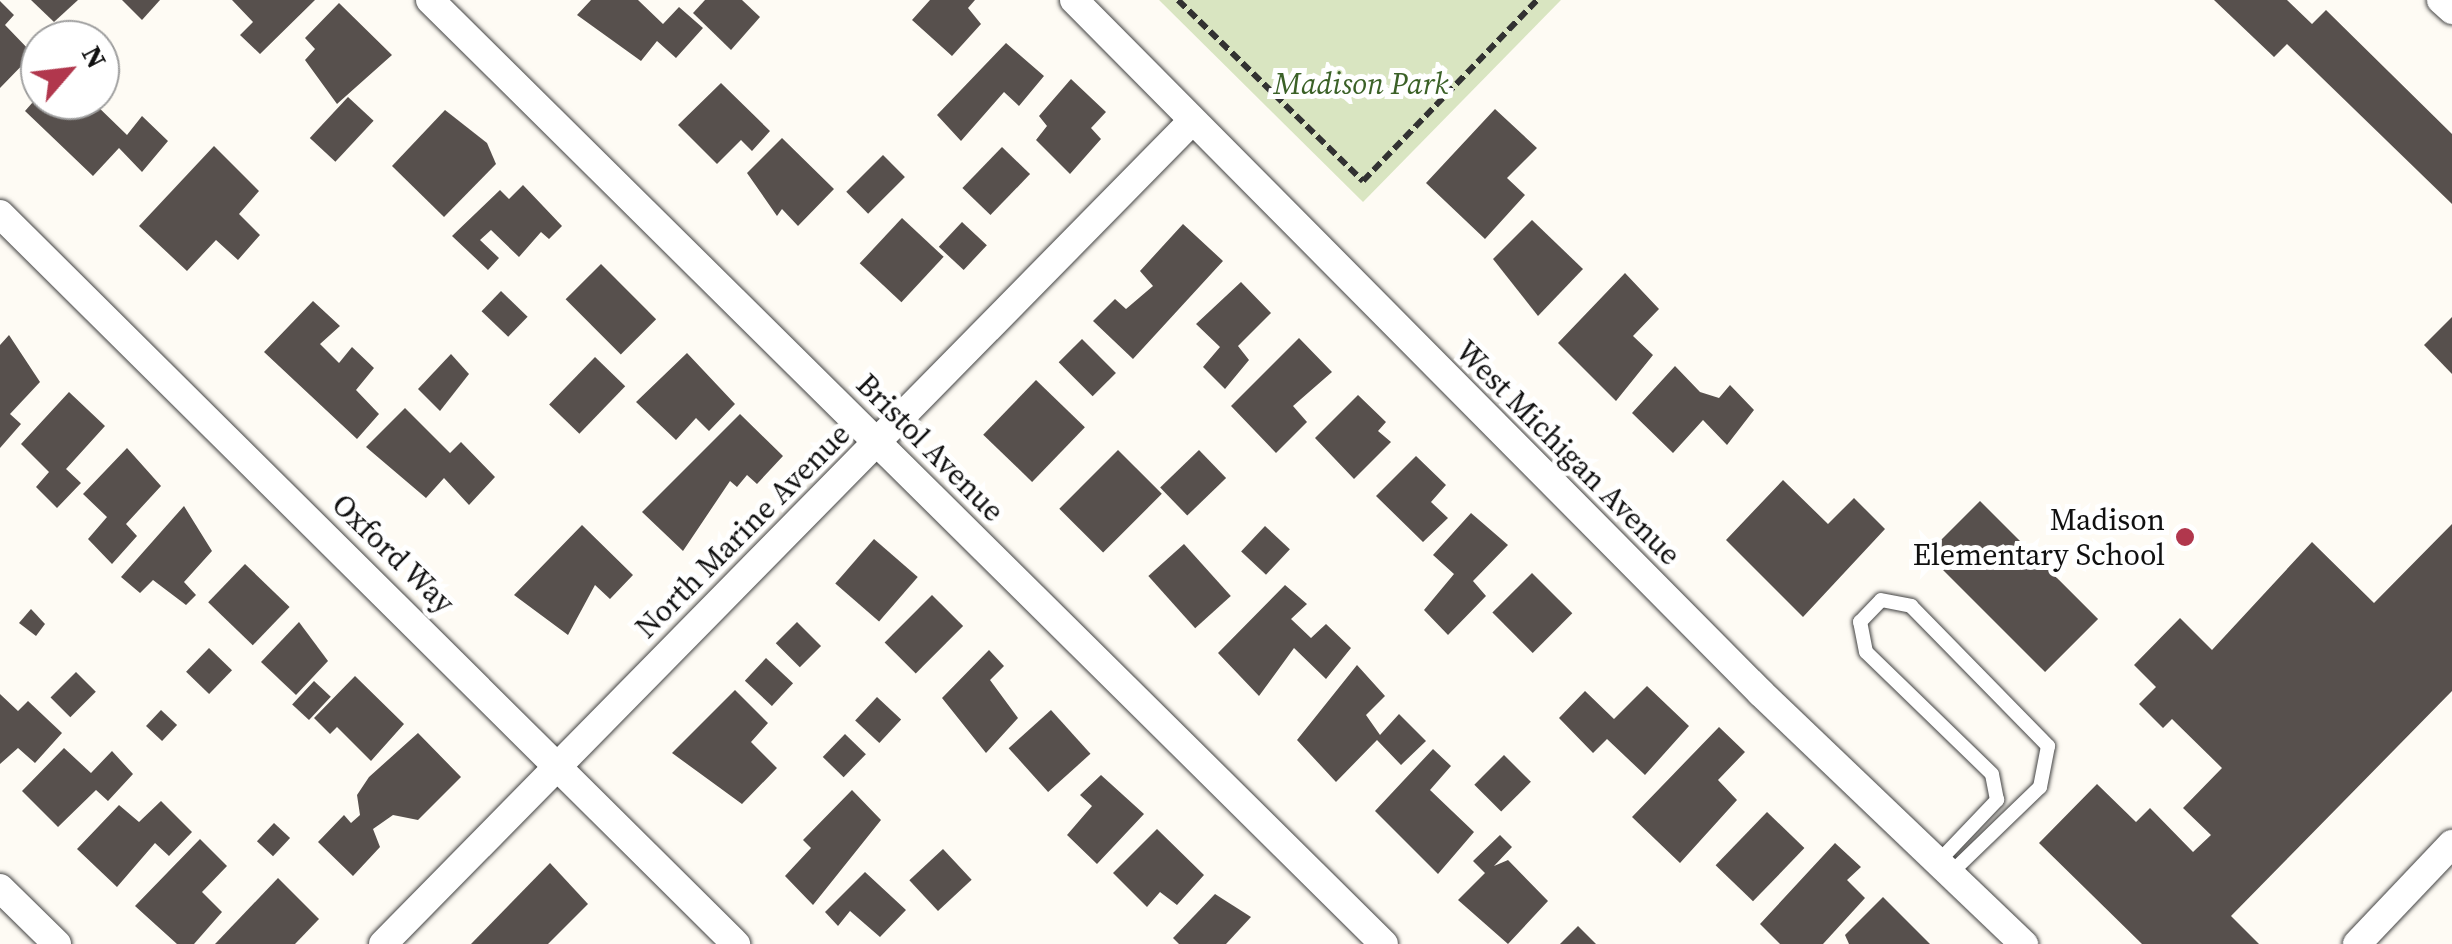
<!DOCTYPE html>
<style>
body{margin:0}
#map{position:relative;width:2452px;height:944px;overflow:hidden;background:#fefbf4;font-family:"Source Serif 4",serif}
div>[style]{position:absolute}
[style*='--x']{left:calc(var(--x)*1px);top:calc(var(--y)*1px);width:calc(var(--w)*1px);rotate:calc(var(--a)*1deg)}
.green>*{inset:0;background:#d9e5c1}
.building>*{inset:0;background:#57504d;transform-origin:0 0}
.path>*{height:6px;margin-top:-3px;transform-origin:0;background:repeating-linear-gradient(90deg,#323232 0 10px,transparent 0 15px)}
.roads{filter:drop-shadow(0 0 2px #434343) drop-shadow(0 0 2px #434343)}
.service>*{height:14px;margin:-7px;padding:0 7px;transform-origin:7px;border-radius:7px;background:#fff}
.minor>*{height:28px;margin:-14px;padding:0 14px;transform-origin:14px;border-radius:14px;background:#fff}
.dots>*{width:28px;height:28px;translate:-50% -50%;box-sizing:border-box;border:5px solid #fff;border-radius:50%}
span{translate:-50% -50%;white-space:nowrap;text-align:center;line-height:1.15;-webkit-text-stroke:10px #fff;paint-order:stroke}
.park-label{font-size:30px;color:#3b6127;font-style:italic}
.street-label{font-size:30px;color:#101010}
.poi-label{font-size:30px;color:#101010}
.right{translate:-100% -50%;text-align:right}
.north{position:absolute;left:20px;top:20px;width:100px;height:100px;box-sizing:border-box;background:#fff;border:2px solid #9f9f9f;border-radius:50%;rotate:62deg;font-size:28px;font-weight:700;line-height:40px;text-align:center;color:#101010}
.north::after{content:'';display:block;margin:auto;width:35px;height:45px;background:#b1374d;clip-path:polygon(50% 0,100% 100%,50% 72%,0 100%)}
</style>
<div id="map">
<div class="green">
<i style="clip-path:polygon(1159px 0,1561px 0,1363px 202px)"></i>
</div>
<div class="building">
<i style="clip-path:polygon(31px 0,78px 0,54px 22px)"></i>
<i style="clip-path:polygon(122px 0,160px 0,142px 20px)"></i>
<i style="clip-path:polygon(232px 0,315px 0,260px 54px,240px 35px,253px 22px)"></i>
<i style="clip-path:polygon(591px 0,638px 0,663px 24px,679px 7px,703px 28px,676px 58px,657px 41px,641px 61px,577px 15px)"></i>
<i style="clip-path:polygon(705px 0,742px 0,760px 17px,731px 50px,693px 13px)"></i>
<i style="clip-path:polygon(930px 0,975px 0,968px 8px,981px 24px,952px 56px,912px 20px)"></i>
<i style="clip-path:polygon(2214px 0,2287px 0,2312px 24px,2326px 10px,2452px 134px,2452px 204px,2287px 44px,2274px 57px)"></i>
<i style="clip-path:polygon(0 1px,14px 15px,5px 25px,33px 54px,0 88px)"></i>
<i style="clip-path:polygon(339px 3px,392px 55px,337px 104px,305px 60px,315px 49px,305px 38px)"></i>
<i style="clip-path:polygon(1006px 43px,1044px 76px,1019px 106px,1004px 92px,961px 141px,937px 115px)"></i>
<i style="clip-path:polygon(1071px 79px,1106px 112px,1091px 128px,1101px 139px,1070px 174px,1036px 140px,1047px 126px,1039px 116px)"></i>
<i style="clip-path:polygon(721px 83px,770px 131px,752px 151px,741px 140px,717px 164px,678px 125px)"></i>
<i style="clip-path:polygon(40px 94px,91px 100px,127px 135px,142px 116px,168px 141px,142px 172px,119px 148px,93px 176px,25px 111px)"></i>
<i style="left:348px;top:97px;width:35px;height:56px;rotate:43deg"></i>
<i style="clip-path:polygon(1495px 109px,1537px 148px,1507px 178px,1525px 195px,1485px 239px,1426px 183px)"></i>
<i style="clip-path:polygon(445px 110px,487px 143px,496px 164px,444px 217px,392px 166px)"></i>
<i style="clip-path:polygon(782px 138px,834px 189px,798px 226px,782px 209px,777px 216px,747px 173px)"></i>
<i style="clip-path:polygon(214px 146px,259px 191px,239px 214px,260px 235px,238px 260px,216px 240px,187px 271px,139px 226px)"></i>
<i style="left:1002px;top:147px;width:39px;height:57px;rotate:44deg"></i>
<i style="left:883px;top:155px;width:31px;height:52px;rotate:45deg"></i>
<i style="clip-path:polygon(523px 185px,562px 226px,549px 239px,541px 232px,519px 257px,491px 230px,480px 240px,499px 258px,488px 270px,452px 236px,500px 190px,509px 199px)"></i>
<i style="left:902px;top:218px;width:57px;height:62px;rotate:43deg"></i>
<i style="clip-path:polygon(1532px 220px,1583px 269px,1538px 316px,1493px 259px)"></i>
<i style="left:962px;top:222px;width:34px;height:34px;rotate:43deg"></i>
<i style="clip-path:polygon(1183px 224px,1223px 261px,1133px 359px,1093px 321px,1115px 299px,1126px 309px,1153px 286px,1140px 271px)"></i>
<i style="left:601px;top:264px;width:78px;height:50px;rotate:45deg"></i>
<i style="clip-path:polygon(1625px 273px,1659px 309px,1633px 336px,1653px 355px,1616px 401px,1558px 343px)"></i>
<i style="clip-path:polygon(1241px 282px,1271px 313px,1238px 346px,1249px 360px,1225px 389px,1203px 367px,1220px 347px,1196px 324px)"></i>
<i style="left:501px;top:291px;width:37px;height:28px;rotate:44deg"></i>
<i style="clip-path:polygon(313px 301px,340px 326px,320px 344px,339px 363px,352px 347px,374px 368px,356px 390px,379px 414px,357px 439px,264px 352px)"></i>
<i style="clip-path:polygon(2452px 317px,2452px 374px,2424px 345px)"></i>
<i style="clip-path:polygon(9px 335px,40px 382px,10px 414px,21px 424px,0 448px,0 345px)"></i>
<i style="clip-path:polygon(1299px 338px,1332px 372px,1293px 406px,1307px 422px,1276px 453px,1231px 406px)"></i>
<i style="left:1082px;top:339px;width:48px;height:33px;rotate:45deg"></i>
<i style="clip-path:polygon(687px 353px,735px 404px,709px 431px,696px 418px,676px 440px,636px 402px)"></i>
<i style="clip-path:polygon(451px 354px,469px 374px,440px 411px,418px 389px)"></i>
<i style="left:595px;top:357px;width:42px;height:66px;rotate:44deg"></i>
<i style="clip-path:polygon(1675px 366px,1700px 392px,1719px 398px,1730px 385px,1754px 410px,1727px 445px,1703px 420px,1673px 453px,1632px 413px)"></i>
<i style="left:1036px;top:380px;width:68px;height:76px;rotate:44deg"></i>
<i style="clip-path:polygon(69px 392px,105px 426px,66px 469px,81px 483px,57px 508px,36px 487px,49px 472px,21px 444px)"></i>
<i style="clip-path:polygon(1358px 395px,1386px 422px,1378px 431px,1391px 442px,1354px 479px,1315px 438px)"></i>
<i style="clip-path:polygon(405px 408px,450px 453px,461px 442px,495px 477px,469px 505px,444px 478px,426px 498px,366px 447px)"></i>
<i style="clip-path:polygon(740px 414px,783px 456px,757px 484px,747px 475px,737px 487px,730px 481px,683px 551px,642px 512px)"></i>
<i style="clip-path:polygon(127px 448px,161px 486px,126px 524px,137px 536px,112px 564px,88px 539px,107px 517px,83px 494px)"></i>
<i style="left:1118px;top:450px;width:62px;height:83px;rotate:45deg"></i>
<i style="left:1199px;top:450px;width:39px;height:54px;rotate:46deg"></i>
<i style="clip-path:polygon(1416px 456px,1446px 485px,1431px 502px,1448px 518px,1423px 542px,1376px 496px)"></i>
<i style="clip-path:polygon(1783px 480px,1828px 524px,1854px 498px,1885px 529px,1803px 617px,1726px 540px)"></i>
<i style="left:1980px;top:501px;width:167px;height:75px;rotate:45deg"></i>
<i style="clip-path:polygon(184px 506px,212px 551px,184px 582px,196px 595px,186px 605px,153px 580px,140px 593px,121px 577px)"></i>
<i style="clip-path:polygon(1471px 513px,1508px 545px,1473px 581px,1486px 596px,1448px 635px,1424px 610px,1454px 574px,1433px 555px)"></i>
<i style="clip-path:polygon(2452px 524px,2452px 691px,2231px 916px,2259px 944px,2142px 944px,2039px 843px,2097px 784px,2136px 822px,2150px 808px,2193px 852px,2211px 835px,2183px 808px,2222px 768px,2172px 719px,2163px 728px,2139px 704px,2156px 687px,2134px 665px,2180px 618px,2212px 650px,2312px 542px,2374px 603px)"></i>
<i style="clip-path:polygon(582px 525px,633px 575px,610px 599px,595px 585px,568px 635px,514px 595px)"></i>
<i style="left:1265px;top:526px;width:34px;height:35px;rotate:43deg"></i>
<i style="left:874px;top:539px;width:58px;height:59px;rotate:41deg"></i>
<i style="left:1184px;top:544px;width:70px;height:48px;rotate:48deg"></i>
<i style="left:245px;top:564px;width:62px;height:53px;rotate:44deg"></i>
<i style="left:1532px;top:573px;width:57px;height:56px;rotate:45deg"></i>
<i style="clip-path:polygon(1285px 585px,1307px 604px,1291px 619px,1311px 638px,1326px 624px,1351px 648px,1326px 679px,1294px 648px,1259px 696px,1218px 653px)"></i>
<i style="left:932px;top:595px;width:44px;height:67px;rotate:45deg"></i>
<i style="clip-path:polygon(31px 609px,45px 624px,36px 636px,19px 623px)"></i>
<i style="clip-path:polygon(299px 622px,328px 661px,296px 695px,261px 662px)"></i>
<i style="left:797px;top:622px;width:34px;height:30px;rotate:45deg"></i>
<i style="left:209px;top:648px;width:32px;height:33px;rotate:44deg"></i>
<i style="clip-path:polygon(989px 650px,1004px 666px,990px 680px,1018px 718px,986px 753px,942px 698px)"></i>
<i style="left:766px;top:658px;width:37px;height:31px;rotate:43deg"></i>
<i style="clip-path:polygon(1357px 665px,1385px 696px,1366px 715px,1380px 735px,1399px 714px,1426px 741px,1401px 765px,1377px 740px,1336px 782px,1297px 740px)"></i>
<i style="left:76px;top:672px;width:28px;height:36px;rotate:45deg"></i>
<i style="clip-path:polygon(355px 676px,404px 724px,371px 761px,337px 727px,330px 734px,314px 718px)"></i>
<i style="left:314px;top:681px;width:23px;height:32px;rotate:43deg"></i>
<i style="clip-path:polygon(1647px 686px,1689px 726px,1645px 775px,1607px 739px,1593px 753px,1559px 718px,1585px 691px,1614px 719px)"></i>
<i style="clip-path:polygon(735px 690px,768px 723px,751px 742px,777px 768px,742px 804px,672px 753px)"></i>
<i style="clip-path:polygon(0 694px,18px 711px,28px 701px,62px 733px,35px 763px,18px 748px,0 764px)"></i>
<i style="left:877px;top:697px;width:33px;height:32px;rotate:43deg"></i>
<i style="left:161px;top:710px;width:22px;height:22px;rotate:43deg"></i>
<i style="left:1051px;top:710px;width:59px;height:57px;rotate:48deg"></i>
<i style="clip-path:polygon(1719px 727px,1745px 752px,1718px 780px,1737px 800px,1680px 863px,1632px 817px)"></i>
<i style="clip-path:polygon(418px 733px,461px 777px,418px 820px,393px 815px,373px 829px,380px 847px,353px 876px,318px 842px,344px 815px,351px 823px,360px 815px,357px 795px,369px 777px)"></i>
<i style="left:845px;top:734px;width:29px;height:32px;rotate:44deg"></i>
<i style="clip-path:polygon(64px 748px,91px 773px,112px 751px,133px 774px,108px 801px,96px 790px,58px 827px,22px 791px)"></i>
<i style="clip-path:polygon(1433px 749px,1451px 766px,1430px 790px,1474px 832px,1438px 874px,1375px 811px)"></i>
<i style="left:1504px;top:755px;width:38px;height:42px;rotate:45deg"></i>
<i style="clip-path:polygon(1101px 775px,1144px 814px,1097px 864px,1067px 835px,1092px 806px,1080px 795px)"></i>
<i style="clip-path:polygon(852px 790px,881px 820px,813px 905px,785px 876px,811px 848px,803px 840px)"></i>
<i style="clip-path:polygon(161px 801px,192px 832px,169px 856px,155px 843px,117px 887px,77px 849px,119px 805px,139px 822px)"></i>
<i style="left:1767px;top:812px;width:52px;height:74px;rotate:44deg"></i>
<i style="left:274px;top:823px;width:22px;height:25px;rotate:43deg"></i>
<i style="clip-path:polygon(1157px 829px,1204px 875px,1177px 905px,1160px 892px,1147px 907px,1113px 873px)"></i>
<i style="clip-path:polygon(1500px 835px,1512px 847px,1494px 866px,1508px 860px,1548px 901px,1508px 944px,1458px 900px,1485px 873px,1473px 861px)"></i>
<i style="clip-path:polygon(200px 839px,227px 866px,202px 892px,222px 912px,194px 944px,177px 944px,135px 906px)"></i>
<i style="clip-path:polygon(1835px 843px,1861px 867px,1847px 880px,1865px 898px,1823px 944px,1780px 944px,1760px 924px)"></i>
<i style="left:943px;top:849px;width:42px;height:46px;rotate:47deg"></i>
<i style="clip-path:polygon(550px 863px,588px 904px,548px 944px,471px 944px)"></i>
<i style="clip-path:polygon(865px 872px,906px 910px,880px 937px,850px 911px,838px 926px,825px 912px)"></i>
<i style="clip-path:polygon(278px 878px,319px 919px,295px 944px,215px 944px)"></i>
<i style="clip-path:polygon(1215px 894px,1251px 917px,1226px 944px,1179px 944px,1173px 938px)"></i>
<i style="clip-path:polygon(1883px 897px,1930px 944px,1849px 944px,1845px 935px)"></i>
<i style="clip-path:polygon(1578px 926px,1596px 944px,1560px 944px)"></i>
</div>
<div class="path">
<i style="--x:1178;--y:0;--w:259;--a:44.4"></i>
<i style="--x:1363;--y:181;--w:251;--a:-46.1"></i>
</div>
<div class="roads">
<div class="service">
<i style="--x:1938;--y:862;--w:86;--a:-46.4"></i>
<i style="--x:1997;--y:800;--w:26;--a:-101"></i>
<i style="--x:1992;--y:774;--w:175;--a:-135.9"></i>
<i style="--x:1866;--y:652;--w:31;--a:-101"></i>
<i style="--x:1860;--y:622;--w:30;--a:-46"></i>
<i style="--x:1881;--y:600;--w:31;--a:11"></i>
<i style="--x:1911;--y:606;--w:196;--a:45.6"></i>
<i style="--x:2048;--y:746;--w:42;--a:101"></i>
<i style="--x:2040;--y:787;--w:125;--a:136"></i>
</div>
<div class="minor">
<i style="--x:430;--y:0;--w:1342;--a:44.7"></i>
<i style="--x:1074;--y:0;--w:976;--a:45.25"></i>
<i style="--x:1761;--y:693;--w:364;--a:43.7"></i>
<i style="--x:2441;--y:0;--w:15;--a:42"></i>
<i style="--x:0;--y:214;--w:1037;--a:44.77"></i>
<i style="--x:0;--y:888;--w:80;--a:44.5"></i>
<i style="--x:383;--y:944;--w:1154;--a:-45.49"></i>
<i style="--x:2357;--y:944;--w:138;--a:-46.5"></i>
</div>
</div>
<div class="dots">
<i style="left:2185px;top:537px;background:#b1374d"></i>
</div>
<div class="park-label">
<span style="left:1361px;top:84px">Madison Park</span>
</div>
<div class="street-label">
<span style="left:930px;top:448px;rotate:45deg">Bristol Avenue</span>
<span style="left:1568px;top:453px;rotate:45deg">West Michigan Avenue</span>
<span style="left:743px;top:531px;rotate:-45deg">North Marine Avenue</span>
<span style="left:393px;top:554px;rotate:44deg">Oxford Way</span>
</div>
<div class="poi-label">
<span class="right" style="left:2165px;top:537px">Madison<br>Elementary School</span>
</div>
<div class="north">N</div>
</div>
